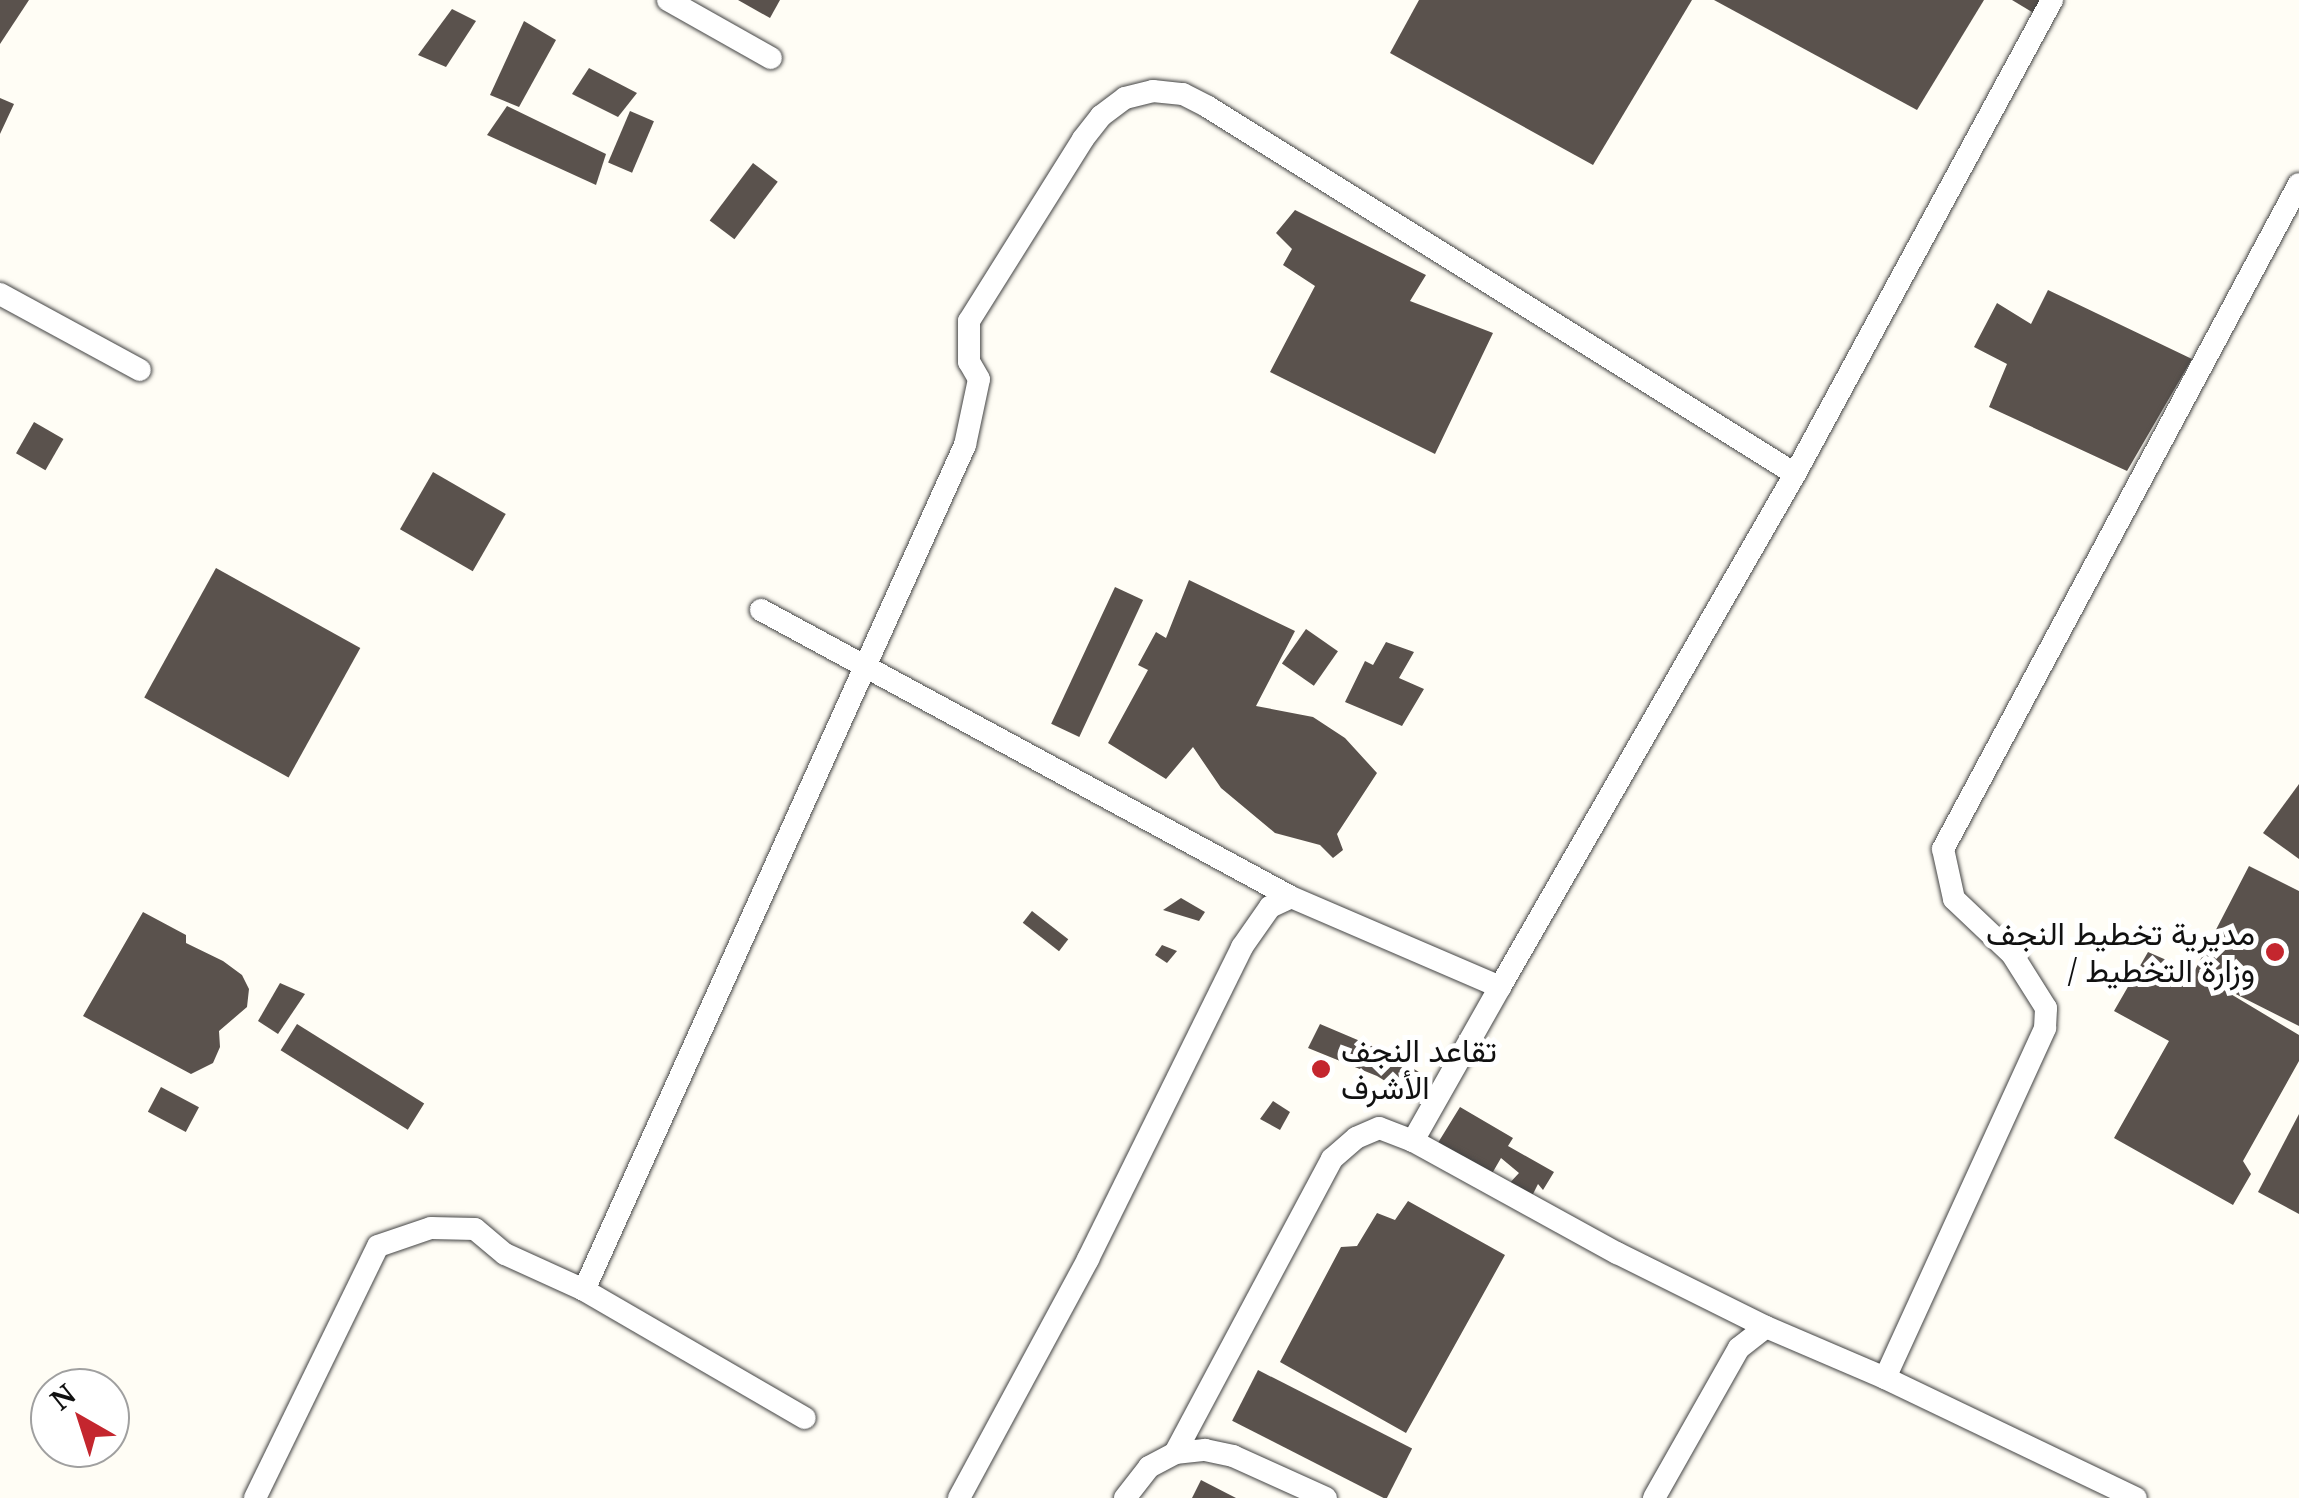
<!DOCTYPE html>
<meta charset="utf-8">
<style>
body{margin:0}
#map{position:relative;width:2299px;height:1498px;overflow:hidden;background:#fffdf5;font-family:"Noto Serif",Vazirmatn,serif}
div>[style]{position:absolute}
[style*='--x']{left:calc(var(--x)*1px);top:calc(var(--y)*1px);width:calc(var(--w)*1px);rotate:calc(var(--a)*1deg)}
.building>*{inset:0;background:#5a524d;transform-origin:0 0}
.roads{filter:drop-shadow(0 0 2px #444) drop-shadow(0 0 2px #444)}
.lane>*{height:22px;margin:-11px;padding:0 11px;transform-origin:11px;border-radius:11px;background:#fff}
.dots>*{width:28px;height:28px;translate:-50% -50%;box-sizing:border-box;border:5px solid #fff;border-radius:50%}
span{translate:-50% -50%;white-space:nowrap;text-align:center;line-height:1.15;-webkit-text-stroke:10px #fff;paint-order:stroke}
.poi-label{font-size:32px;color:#111}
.right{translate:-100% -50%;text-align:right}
.left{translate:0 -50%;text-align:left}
.north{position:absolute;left:30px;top:1368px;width:100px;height:100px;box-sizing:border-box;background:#fff;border:2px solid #a0a0a0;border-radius:50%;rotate:321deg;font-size:28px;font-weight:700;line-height:40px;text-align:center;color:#111}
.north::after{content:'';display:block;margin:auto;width:35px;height:45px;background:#c4262e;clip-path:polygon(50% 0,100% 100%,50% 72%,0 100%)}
</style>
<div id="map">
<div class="building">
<i style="clip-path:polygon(0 0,29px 0,0 44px)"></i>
<i style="clip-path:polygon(738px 0,780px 0,770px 18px)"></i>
<i style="clip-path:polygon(1419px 0,1692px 0,1593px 165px,1390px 53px)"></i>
<i style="clip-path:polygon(1714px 0,1984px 0,1917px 110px)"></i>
<i style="clip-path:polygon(2012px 0,2052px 0,2042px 18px)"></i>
<i style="clip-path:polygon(452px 9px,476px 21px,446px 67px,418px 55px)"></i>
<i style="clip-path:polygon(524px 21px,556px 40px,519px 107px,490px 95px)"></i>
<i style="clip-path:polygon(589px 68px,637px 93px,618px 117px,572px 94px)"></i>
<i style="clip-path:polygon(0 98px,14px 104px,0 134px)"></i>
<i style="clip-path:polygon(507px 106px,606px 154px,596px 185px,487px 135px)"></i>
<i style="left:630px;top:111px;width:26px;height:56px;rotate:23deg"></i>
<i style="left:753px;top:163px;width:31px;height:72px;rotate:37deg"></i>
<i style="clip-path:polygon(1295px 210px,1426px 275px,1410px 301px,1493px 333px,1435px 454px,1270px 372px,1315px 286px,1283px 265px,1292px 249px,1276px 233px)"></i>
<i style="clip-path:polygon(2048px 290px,2192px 359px,2127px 471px,1989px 407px,2007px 364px,1974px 347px,1997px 303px,2031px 324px)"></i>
<i style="left:34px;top:422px;width:34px;height:36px;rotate:30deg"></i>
<i style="left:433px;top:472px;width:84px;height:66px;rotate:30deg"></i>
<i style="left:216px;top:568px;width:165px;height:148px;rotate:29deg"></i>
<i style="clip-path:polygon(1189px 580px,1295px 631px,1256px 706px,1313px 717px,1345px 738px,1377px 773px,1337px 834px,1343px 850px,1333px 858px,1320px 845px,1275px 833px,1221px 788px,1193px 747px,1166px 779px,1108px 743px,1148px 670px,1138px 665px,1156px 632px,1166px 638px)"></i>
<i style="left:1115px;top:587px;width:31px;height:151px;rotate:25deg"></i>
<i style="left:1306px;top:629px;width:39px;height:42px;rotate:35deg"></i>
<i style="clip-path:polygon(1386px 642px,1414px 652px,1399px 678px,1424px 689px,1402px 726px,1345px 702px,1365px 661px,1373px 665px)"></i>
<i style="clip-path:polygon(2299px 784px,2299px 859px,2263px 833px)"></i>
<i style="clip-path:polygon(2249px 866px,2299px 891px,2299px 1026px,2204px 978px,2299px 1035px,2299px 1061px,2243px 1161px,2251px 1174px,2233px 1205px,2114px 1138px,2169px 1041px,2114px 1011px,2148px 952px,2194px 972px)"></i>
<i style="clip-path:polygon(1181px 898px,1205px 912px,1199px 921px,1163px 910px)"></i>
<i style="left:1032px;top:911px;width:46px;height:15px;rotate:38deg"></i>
<i style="clip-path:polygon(143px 912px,186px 935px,186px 943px,223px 961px,242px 975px,249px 989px,247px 1007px,219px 1031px,220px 1047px,213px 1063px,191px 1074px,83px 1016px)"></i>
<i style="clip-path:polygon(1162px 945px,1177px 951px,1167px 963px,1155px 955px)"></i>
<i style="clip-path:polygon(280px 983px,305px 994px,278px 1034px,258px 1021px)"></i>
<i style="left:297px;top:1024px;width:150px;height:31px;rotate:32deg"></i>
<i style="clip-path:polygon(1320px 1024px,1386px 1052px,1427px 1077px,1416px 1100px,1377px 1076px,1308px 1048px)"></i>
<i style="left:161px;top:1087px;width:43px;height:28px;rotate:28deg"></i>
<i style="clip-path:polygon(1273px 1101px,1290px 1112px,1280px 1130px,1260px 1119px)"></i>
<i style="clip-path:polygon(1460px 1107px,1513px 1138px,1508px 1146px,1554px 1172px,1543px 1190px,1538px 1184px,1530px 1200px,1506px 1187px,1519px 1173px,1501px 1158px,1490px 1177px,1436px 1146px)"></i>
<i style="clip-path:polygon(2299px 1114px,2299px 1214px,2258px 1192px)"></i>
<i style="clip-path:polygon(1408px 1201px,1505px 1255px,1406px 1433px,1280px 1362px,1341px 1247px,1357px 1246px,1377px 1213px,1395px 1220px)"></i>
<i style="left:1258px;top:1370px;width:173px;height:57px;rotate:27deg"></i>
<i style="clip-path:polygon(1201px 1480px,1236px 1498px,1192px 1498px)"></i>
</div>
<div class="roads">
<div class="lane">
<i style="--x:668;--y:0;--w:118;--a:29.4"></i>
<i style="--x:0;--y:294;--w:159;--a:28.5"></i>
<i style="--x:761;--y:610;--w:603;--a:28.44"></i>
<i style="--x:1500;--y:987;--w:592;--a:-60.1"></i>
<i style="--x:1795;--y:474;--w:539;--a:-61.53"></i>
<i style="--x:1413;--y:1141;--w:233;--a:28.8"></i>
<i style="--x:1617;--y:1253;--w:166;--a:26.4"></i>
<i style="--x:584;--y:1290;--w:927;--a:-65.73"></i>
<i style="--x:965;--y:445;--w:67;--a:-78"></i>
<i style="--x:979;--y:379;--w:20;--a:-120"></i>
<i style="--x:969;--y:362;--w:41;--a:-90"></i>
<i style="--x:969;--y:321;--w:215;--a:-57.9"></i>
<i style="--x:1083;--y:139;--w:29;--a:-52"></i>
<i style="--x:1101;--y:116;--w:30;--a:-37"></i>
<i style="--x:1125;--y:98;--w:29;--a:-14"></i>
<i style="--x:1153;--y:91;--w:30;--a:6"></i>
<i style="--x:1183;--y:94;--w:28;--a:27"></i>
<i style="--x:1208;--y:107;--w:692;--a:32.01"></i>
<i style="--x:1885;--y:1378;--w:385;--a:-65.4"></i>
<i style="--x:2045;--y:1028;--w:20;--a:-87"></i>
<i style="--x:2046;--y:1008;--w:64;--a:-122.2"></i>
<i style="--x:2012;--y:954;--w:80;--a:-136.5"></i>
<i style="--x:1954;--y:899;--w:51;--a:-102.4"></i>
<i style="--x:1943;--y:849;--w:754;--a:-61.84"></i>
<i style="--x:255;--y:1498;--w:280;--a:-64"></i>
<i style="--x:378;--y:1246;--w:56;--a:-18.8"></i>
<i style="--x:431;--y:1228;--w:44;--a:1.3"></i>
<i style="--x:475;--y:1229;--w:39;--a:40"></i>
<i style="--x:505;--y:1254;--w:87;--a:24.5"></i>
<i style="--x:584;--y:1290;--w:255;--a:30.1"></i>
<i style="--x:959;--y:1498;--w:272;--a:-61.6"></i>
<i style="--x:1088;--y:1259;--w:348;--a:-63.7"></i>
<i style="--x:1242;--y:947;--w:49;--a:-55"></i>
<i style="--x:1270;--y:907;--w:23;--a:-25"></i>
<i style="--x:1291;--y:897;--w:228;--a:23.3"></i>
<i style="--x:1500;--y:987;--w:177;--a:119.5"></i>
<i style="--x:1413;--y:1141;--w:36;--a:-159"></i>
<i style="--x:1379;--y:1128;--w:25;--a:157"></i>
<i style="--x:1356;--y:1138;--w:32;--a:139"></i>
<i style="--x:1332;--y:1159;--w:333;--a:118.1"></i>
<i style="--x:1125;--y:1498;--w:39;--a:-52"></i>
<i style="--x:1149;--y:1467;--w:30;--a:-28"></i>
<i style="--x:1175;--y:1453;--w:30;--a:-6"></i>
<i style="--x:1205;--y:1450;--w:29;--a:12"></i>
<i style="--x:1233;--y:1456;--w:102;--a:24.3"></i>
<i style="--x:1654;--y:1498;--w:172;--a:-60.5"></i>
<i style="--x:1739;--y:1348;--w:34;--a:-38"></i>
<i style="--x:1766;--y:1327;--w:129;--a:23.2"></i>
<i style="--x:1885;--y:1378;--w:278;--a:25.6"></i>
</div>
</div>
<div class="dots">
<i style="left:2275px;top:952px;background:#c4262e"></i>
<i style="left:1321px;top:1069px;background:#c4262e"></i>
</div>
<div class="poi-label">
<span class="right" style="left:2255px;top:952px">مديرية تخطيط النجف<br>/ وزارة التخطيط</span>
<span class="left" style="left:1341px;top:1069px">تقاعد النجف<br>الأشرف</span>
</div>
<div class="north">N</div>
</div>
